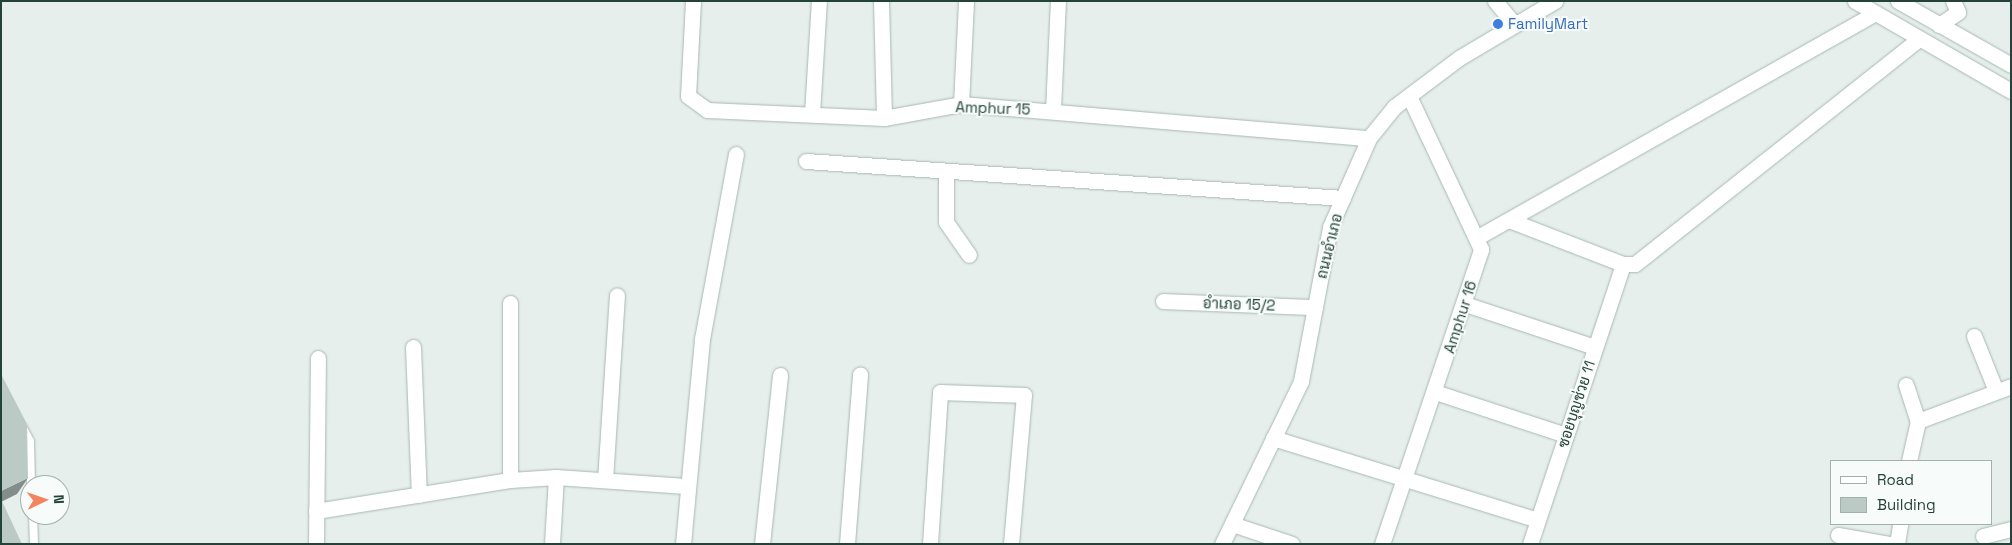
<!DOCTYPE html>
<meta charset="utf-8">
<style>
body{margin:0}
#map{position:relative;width:2012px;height:545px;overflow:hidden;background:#e6efeb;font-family:"Space Grotesk",Sarabun,sans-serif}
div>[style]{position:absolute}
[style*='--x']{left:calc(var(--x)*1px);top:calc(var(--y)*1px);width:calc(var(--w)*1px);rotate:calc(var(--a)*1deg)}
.roads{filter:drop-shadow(0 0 1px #a8b8b2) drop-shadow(0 0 1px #a8b8b2)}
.service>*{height:8px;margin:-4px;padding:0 4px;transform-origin:4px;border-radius:4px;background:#fff}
.minor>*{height:15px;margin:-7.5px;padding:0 7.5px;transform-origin:7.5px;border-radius:7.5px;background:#fff}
.tertiary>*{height:15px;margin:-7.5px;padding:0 7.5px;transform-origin:7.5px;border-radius:7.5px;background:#fff}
.secondary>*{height:15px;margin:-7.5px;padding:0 7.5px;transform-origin:7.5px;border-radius:7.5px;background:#fff}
.shaded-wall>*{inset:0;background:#838d89}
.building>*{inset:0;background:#bbcac4}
.dots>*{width:14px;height:14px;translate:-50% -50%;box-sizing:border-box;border:2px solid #f7fbf9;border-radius:50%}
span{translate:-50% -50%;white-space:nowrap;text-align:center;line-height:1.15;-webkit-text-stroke:4px #f7fbf9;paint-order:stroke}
.shop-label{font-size:15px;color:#366cbe}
.left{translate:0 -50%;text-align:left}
.street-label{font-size:15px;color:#24423a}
.frame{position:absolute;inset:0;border:2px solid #24423a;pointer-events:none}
.legend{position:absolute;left:1830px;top:460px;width:162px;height:65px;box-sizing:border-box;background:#f7fbf9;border:1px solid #a3b1ad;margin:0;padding:6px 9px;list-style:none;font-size:15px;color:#24423a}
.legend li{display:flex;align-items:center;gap:10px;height:25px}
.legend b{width:25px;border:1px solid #a3b1ad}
.north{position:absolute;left:20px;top:475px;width:50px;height:50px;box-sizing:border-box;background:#f7fbf9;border:1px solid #a3b1ad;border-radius:50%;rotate:87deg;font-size:14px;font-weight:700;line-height:20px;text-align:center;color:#24423a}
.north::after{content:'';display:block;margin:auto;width:18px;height:22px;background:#f4845f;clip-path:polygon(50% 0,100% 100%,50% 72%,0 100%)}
</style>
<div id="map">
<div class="roads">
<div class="service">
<i style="--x:23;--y:428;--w:15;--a:62"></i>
<i style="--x:30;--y:441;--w:44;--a:88.7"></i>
<i style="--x:33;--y:515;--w:29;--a:88"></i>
</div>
<div class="minor">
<i style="--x:693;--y:1;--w:95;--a:93"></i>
<i style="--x:688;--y:96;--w:24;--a:36"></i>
<i style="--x:707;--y:110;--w:177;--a:2.6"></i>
<i style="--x:884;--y:118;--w:78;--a:-10.3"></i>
<i style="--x:961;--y:104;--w:409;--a:4.8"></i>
<i style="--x:881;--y:1;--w:117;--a:88.5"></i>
<i style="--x:1495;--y:1;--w:31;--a:50"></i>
<i style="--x:1939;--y:25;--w:23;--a:-34"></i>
<i style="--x:1958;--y:12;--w:12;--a:-114"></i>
<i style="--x:961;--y:104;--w:103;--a:-87.2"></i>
<i style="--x:1053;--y:110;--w:109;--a:-87.4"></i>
<i style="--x:812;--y:114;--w:113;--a:-86.5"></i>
<i style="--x:806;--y:161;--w:538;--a:3.94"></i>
<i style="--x:946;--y:171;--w:51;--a:90"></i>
<i style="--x:946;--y:222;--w:40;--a:55.1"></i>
<i style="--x:1509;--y:220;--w:122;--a:21.1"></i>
<i style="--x:1623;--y:264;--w:12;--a:0"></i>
<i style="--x:1635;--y:264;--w:362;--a:-38.4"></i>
<i style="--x:1476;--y:238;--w:458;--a:-29.4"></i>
<i style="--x:1163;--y:301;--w:152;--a:2.3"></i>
<i style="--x:510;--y:303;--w:177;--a:90"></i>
<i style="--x:1465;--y:304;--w:137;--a:18.3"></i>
<i style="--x:1974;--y:336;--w:59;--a:68.2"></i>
<i style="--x:413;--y:347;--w:148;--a:87.7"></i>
<i style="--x:1906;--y:385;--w:38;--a:72"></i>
<i style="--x:1435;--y:392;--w:138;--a:18.2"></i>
<i style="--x:1273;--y:438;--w:277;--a:17.2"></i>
<i style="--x:1909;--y:461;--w:41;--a:-77.3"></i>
<i style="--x:1918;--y:421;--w:99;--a:-20.6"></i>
<i style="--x:605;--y:480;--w:185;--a:-86.3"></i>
<i style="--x:316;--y:511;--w:196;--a:-9.1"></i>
<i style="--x:510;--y:480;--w:46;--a:-3.7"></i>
<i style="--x:556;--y:477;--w:130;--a:4"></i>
<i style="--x:1232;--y:524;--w:63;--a:18.4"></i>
<i style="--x:1838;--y:535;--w:53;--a:9.8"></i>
<i style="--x:1983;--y:536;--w:29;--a:-14"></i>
<i style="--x:316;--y:544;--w:186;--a:-89.4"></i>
<i style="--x:552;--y:544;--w:67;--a:-86.6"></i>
<i style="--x:683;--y:544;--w:206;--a:-84.7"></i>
<i style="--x:702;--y:339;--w:188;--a:-79.6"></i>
<i style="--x:762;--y:544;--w:170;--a:-83.9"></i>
<i style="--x:847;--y:544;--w:170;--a:-85.6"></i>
<i style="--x:930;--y:544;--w:152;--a:-86.2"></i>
<i style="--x:940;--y:392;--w:84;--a:2"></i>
<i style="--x:1024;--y:395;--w:150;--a:95"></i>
<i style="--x:1382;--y:544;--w:311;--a:-71.4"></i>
<i style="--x:1481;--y:249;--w:169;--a:-115.2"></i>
<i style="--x:1530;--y:544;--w:295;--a:-71.6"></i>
<i style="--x:1897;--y:544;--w:20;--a:-81"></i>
</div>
<div class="tertiary">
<i style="--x:1222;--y:544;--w:181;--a:-64.1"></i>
<i style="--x:1301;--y:381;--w:157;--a:-79.3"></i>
<i style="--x:1330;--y:227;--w:97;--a:-66.3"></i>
<i style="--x:1369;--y:138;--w:40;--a:-51"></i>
<i style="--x:1394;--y:107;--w:81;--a:-37"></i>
<i style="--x:1459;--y:58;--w:112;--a:-30.7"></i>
</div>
<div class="secondary">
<i style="--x:1855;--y:1;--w:180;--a:30"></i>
<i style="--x:1898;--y:1;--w:130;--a:29.5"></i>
</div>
</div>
<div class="shaded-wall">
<i style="clip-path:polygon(28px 478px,17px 494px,1px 502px,1px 491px)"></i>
</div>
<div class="building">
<i style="clip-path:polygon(1px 374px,27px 424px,28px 478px,1px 491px)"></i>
<i style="clip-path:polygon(1px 499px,22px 544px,1px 544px)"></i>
</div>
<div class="dots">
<i style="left:1498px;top:24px;background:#3f7fe0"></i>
</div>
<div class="shop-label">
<span class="left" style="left:1508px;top:24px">FamilyMart</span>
</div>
<div class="street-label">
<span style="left:993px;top:108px;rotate:2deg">Amphur 15</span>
<span style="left:1329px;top:246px;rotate:-76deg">ถนนอำเภอ</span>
<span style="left:1239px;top:304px;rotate:2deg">อำเภอ 15/2</span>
<span style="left:1460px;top:317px;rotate:-72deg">Amphur 16</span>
<span style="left:1576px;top:404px;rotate:-72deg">ซอยบุญช่วย 11</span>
</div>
<div class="frame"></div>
<ul class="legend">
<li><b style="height:6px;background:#fff"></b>Road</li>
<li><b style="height:14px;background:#bbcac4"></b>Building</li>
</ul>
<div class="north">N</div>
</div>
